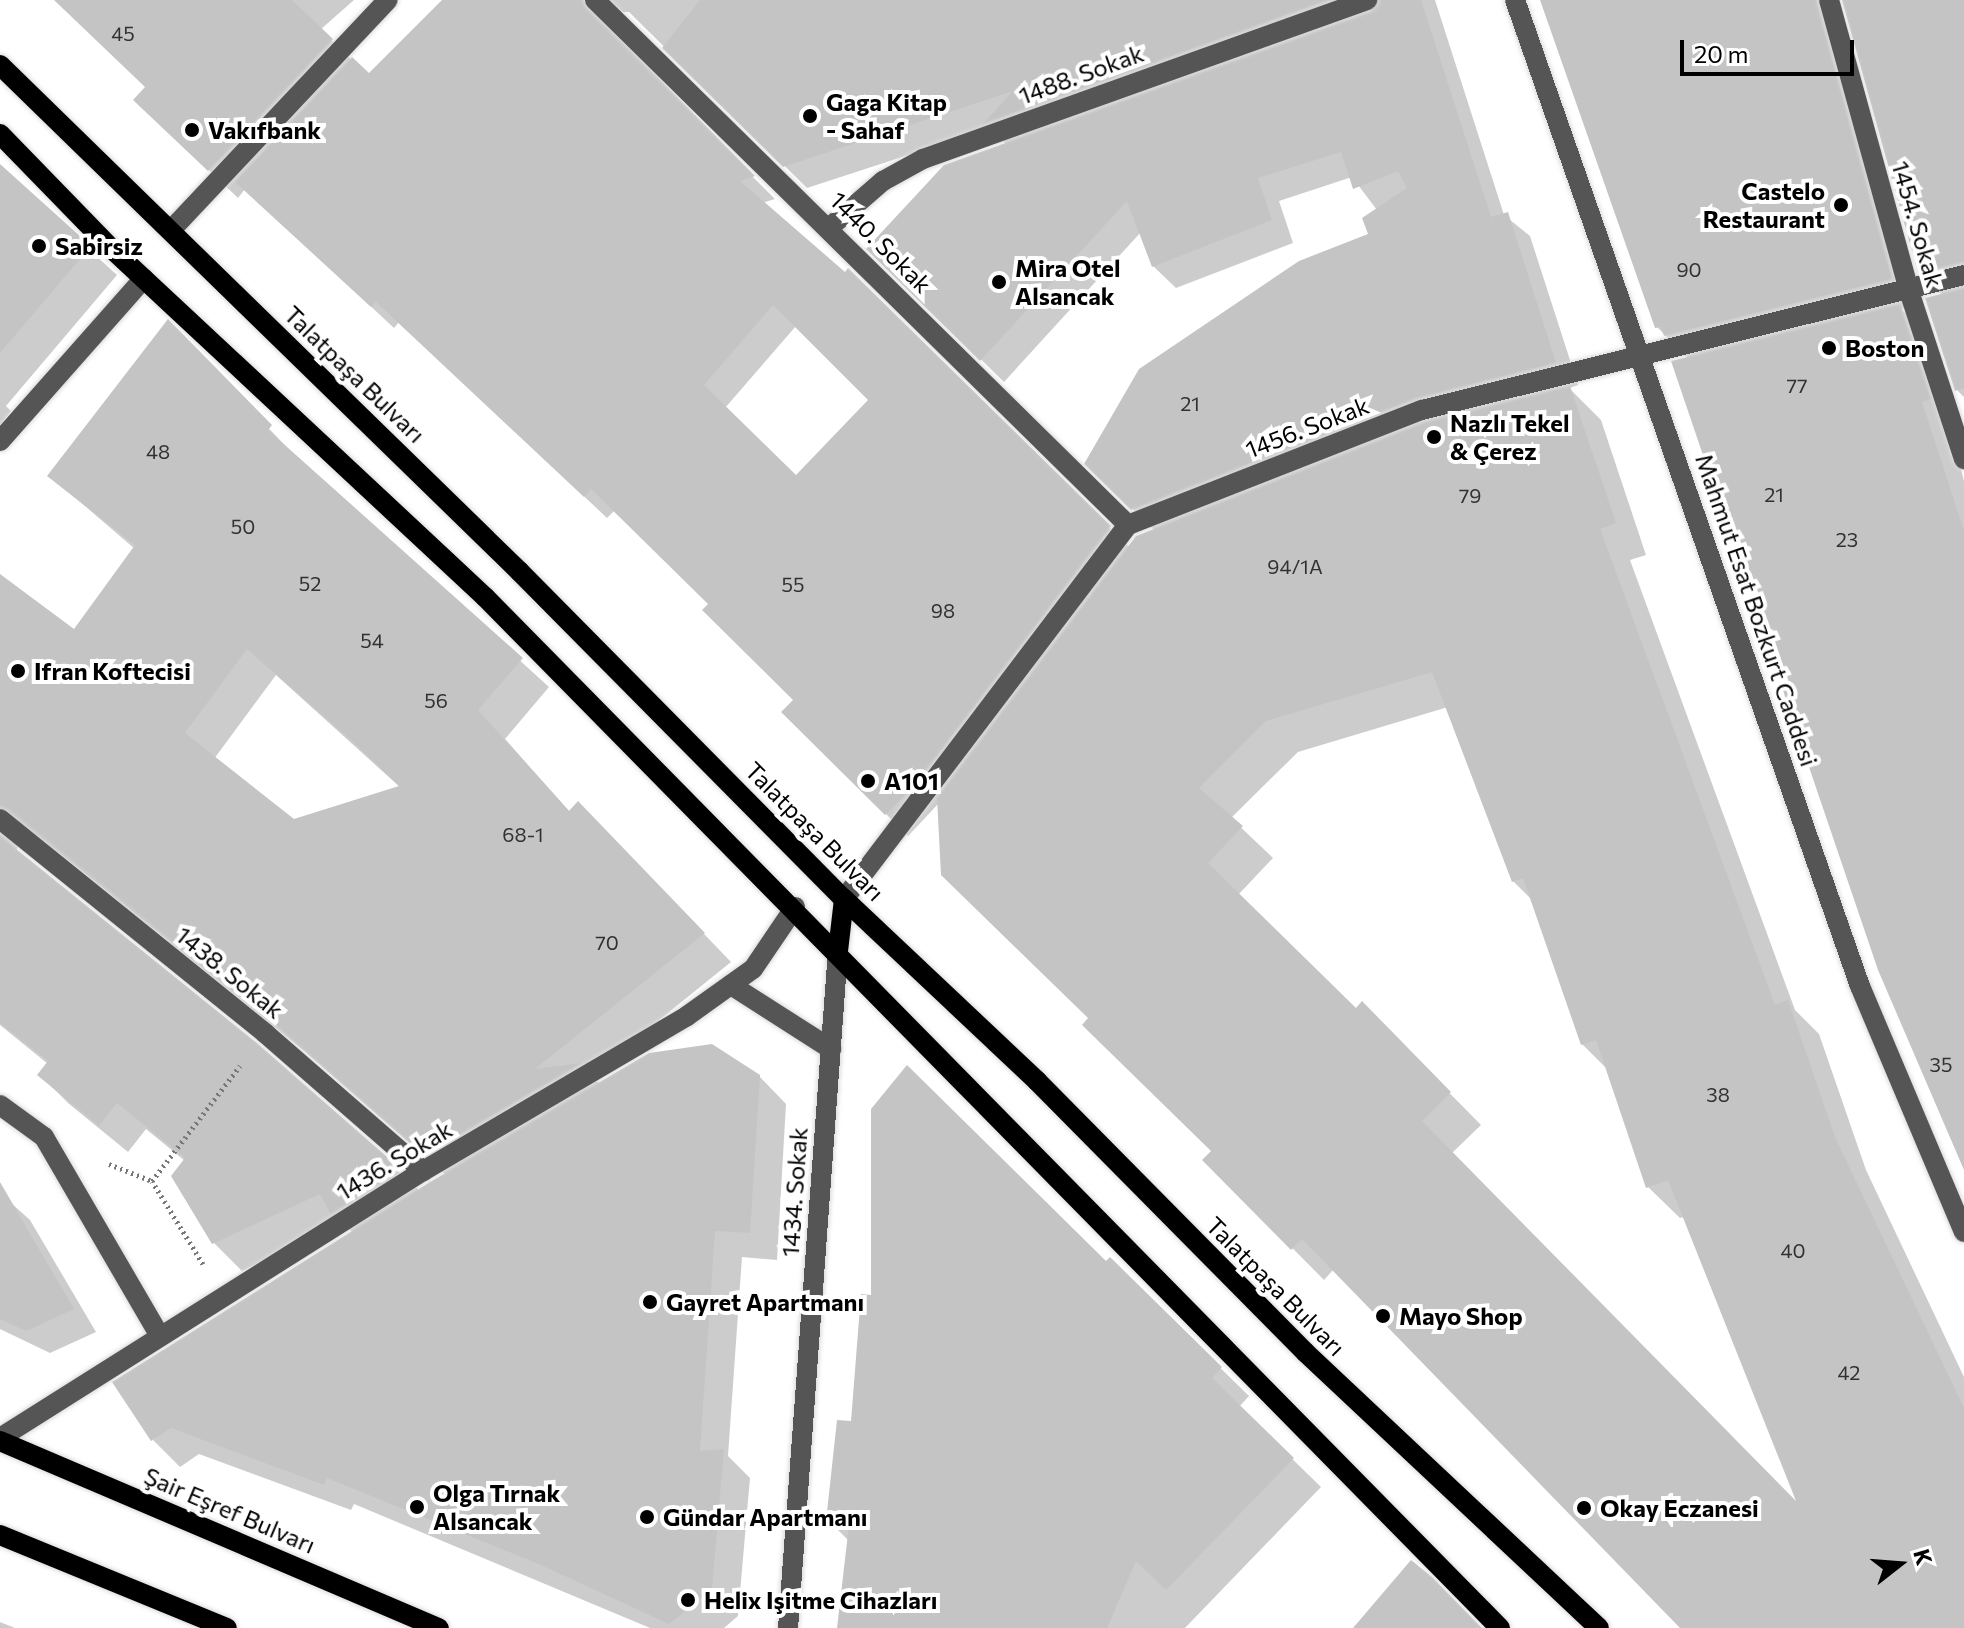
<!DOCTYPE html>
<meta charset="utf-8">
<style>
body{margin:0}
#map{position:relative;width:1964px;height:1628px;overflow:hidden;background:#fff;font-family:Commissioner,sans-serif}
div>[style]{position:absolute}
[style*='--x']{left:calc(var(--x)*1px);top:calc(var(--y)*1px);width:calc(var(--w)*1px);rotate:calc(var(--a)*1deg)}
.shadow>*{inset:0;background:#0003}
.building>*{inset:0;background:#c4c4c4}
.path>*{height:5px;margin-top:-2.5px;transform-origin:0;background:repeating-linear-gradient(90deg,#777 0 2px,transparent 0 6px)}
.roads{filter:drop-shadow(0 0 2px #dbdbdb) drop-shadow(0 0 2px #dbdbdb)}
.minor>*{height:20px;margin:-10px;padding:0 10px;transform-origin:10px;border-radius:10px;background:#555}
.major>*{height:20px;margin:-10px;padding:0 10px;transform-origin:10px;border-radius:10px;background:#000}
.dots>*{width:22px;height:22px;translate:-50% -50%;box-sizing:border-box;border:4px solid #fff;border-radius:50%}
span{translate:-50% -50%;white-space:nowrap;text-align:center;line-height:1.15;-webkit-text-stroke:8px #fff;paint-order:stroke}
.number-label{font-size:20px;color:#313131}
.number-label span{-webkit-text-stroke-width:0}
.street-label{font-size:24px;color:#000}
.poi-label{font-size:24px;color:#000;font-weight:700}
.left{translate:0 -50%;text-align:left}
.right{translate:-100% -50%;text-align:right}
.north{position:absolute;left:1860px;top:1524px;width:80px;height:80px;-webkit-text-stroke:6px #fff;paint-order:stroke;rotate:73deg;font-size:22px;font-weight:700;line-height:32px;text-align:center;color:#000}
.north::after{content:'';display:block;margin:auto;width:28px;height:36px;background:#000;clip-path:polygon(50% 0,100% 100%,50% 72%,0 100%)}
.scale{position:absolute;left:1680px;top:40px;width:174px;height:36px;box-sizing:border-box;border:4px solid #000;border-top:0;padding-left:10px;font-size:24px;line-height:28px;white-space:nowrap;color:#000;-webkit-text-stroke:6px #fff;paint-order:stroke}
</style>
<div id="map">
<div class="shadow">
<i style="clip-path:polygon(evenodd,56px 0,354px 0,320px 30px,369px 76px,445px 0,1435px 0,1504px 215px,1530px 236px,1578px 385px,1569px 388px,1601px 420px,1646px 555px,1630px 560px,1795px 1010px,1819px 1034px,1866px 1170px,1964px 1377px,1964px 1628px,1683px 1628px,1334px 1269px,1324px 1280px,1205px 1160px,1214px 1152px,1091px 1018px,939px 803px,908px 836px,784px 712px,796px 700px,711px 604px,615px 510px,607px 518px,399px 322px,394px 328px,245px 189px,238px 198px,164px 127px,148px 88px,56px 0,608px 12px,629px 12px,807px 188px,991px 128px,1007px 145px,869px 249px,1004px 382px,1141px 232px,1153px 266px,1176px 288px,1293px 243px,1279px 201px,1352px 177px,1377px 210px,1370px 236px,1087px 463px,1155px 531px,1130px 548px,848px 271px,845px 275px,762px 203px,775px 199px,608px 33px,608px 12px,56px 0,796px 326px,871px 400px,796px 478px,725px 408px,796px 326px,56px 0,1448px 707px,1513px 881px,1532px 900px,1582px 1044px,1609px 1071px,1648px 1187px,1680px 1218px,1685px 1217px,1801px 1508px,1452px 1153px,1481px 1125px,1362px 1004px,1356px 1010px,1238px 895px,1273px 858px,1231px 818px,1298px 752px,1448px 707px)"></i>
<i style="clip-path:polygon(1543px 0,1824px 0,1917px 305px,1901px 309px,1925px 332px,1964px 481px,1964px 1156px,1689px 359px,1657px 327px)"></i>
<i style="clip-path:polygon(1844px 0,1964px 0,1964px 397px,1957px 390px,1943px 296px,1919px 272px)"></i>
<i style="clip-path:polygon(0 168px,117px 275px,6px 406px,11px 411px,0 425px)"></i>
<i style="clip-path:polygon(evenodd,168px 322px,296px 457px,549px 687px,505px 739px,570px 812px,606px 832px,731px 962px,591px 1075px,600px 1084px,759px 1076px,786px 1104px,777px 1260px,742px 1257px,728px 1456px,750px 1478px,738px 1616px,724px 1628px,650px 1628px,354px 1504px,351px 1510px,199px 1454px,180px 1467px,153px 1440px,353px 1233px,343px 1223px,242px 1271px,214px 1243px,185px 1161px,146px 1129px,128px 1152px,68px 1103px,40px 1075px,48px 1064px,0 1025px,0 577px,74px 632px,135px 549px,50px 476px,168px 322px,276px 675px,401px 788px,293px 821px,214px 759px,276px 675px,168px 322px,23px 834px,38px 836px,304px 1051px,446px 1175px,420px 1191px,255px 1044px,16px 851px,23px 834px)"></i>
<i style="clip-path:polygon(0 1193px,30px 1220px,96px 1332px,50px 1353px,0 1329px)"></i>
<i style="clip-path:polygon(1110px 1260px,1249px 1396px,1239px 1407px,1321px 1487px,1185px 1628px,839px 1628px,849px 1541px,828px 1520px,853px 1423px)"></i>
<i style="clip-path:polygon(0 1622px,15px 1628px,0 1628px)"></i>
</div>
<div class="building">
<i style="clip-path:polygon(54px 0,292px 0,333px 39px,208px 171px,133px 100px,145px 87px)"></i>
<i style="clip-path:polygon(evenodd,442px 0,582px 0,755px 176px,740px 181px,845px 272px,848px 268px,1111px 526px,914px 786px,885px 815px,781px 712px,793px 700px,702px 610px,708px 604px,591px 489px,584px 497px,376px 302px,371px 307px,235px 182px,352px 57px,369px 73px,442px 0,773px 305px,868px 400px,796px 475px,704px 385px,773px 305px)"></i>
<i style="clip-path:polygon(700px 0,1328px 0,983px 124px,1013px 91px,783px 167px,662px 48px)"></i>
<i style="clip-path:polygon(1380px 0,1421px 0,1491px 217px,1508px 212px,1556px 363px,1417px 398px,1131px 510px,1084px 464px,1139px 369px,1299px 261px,1368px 234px,1362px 218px,1407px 188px,1398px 171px,1353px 189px,1341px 152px,1258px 178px,1272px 220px,1152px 267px,1127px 201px,980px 361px,866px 249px,944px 165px,1371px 12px)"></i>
<i style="clip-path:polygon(1540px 0,1816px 0,1892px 279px,1664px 336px,1661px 327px,1655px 328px)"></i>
<i style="clip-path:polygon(1842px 0,1964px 0,1964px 262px,1918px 273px)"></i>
<i style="clip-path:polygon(0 164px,91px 246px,0 353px)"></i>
<i style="clip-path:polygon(1964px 288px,1964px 388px,1955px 391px,1925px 298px)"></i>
<i style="clip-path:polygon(1900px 304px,1931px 399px,1922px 402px,1964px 531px,1964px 1170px,1878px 970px,1671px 361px)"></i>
<i style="clip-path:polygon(evenodd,168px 319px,272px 425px,268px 430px,523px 658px,478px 710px,569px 811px,578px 801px,705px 933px,535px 1069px,582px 1063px,424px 1155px,273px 1023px,0 806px,0 574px,74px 629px,135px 545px,47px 476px,168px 319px,247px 649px,351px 740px,399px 786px,294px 819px,185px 733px,247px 649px)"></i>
<i style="clip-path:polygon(evenodd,1570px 386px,1616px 523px,1600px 529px,1775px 1005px,1788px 1000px,1835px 1137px,1964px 1408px,1964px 1628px,1680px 1628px,1302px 1239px,1291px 1250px,1202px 1160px,1211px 1151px,1082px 1025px,1088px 1018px,941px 875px,937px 798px,1136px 536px,1426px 422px,1570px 386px,1432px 672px,1512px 882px,1523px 878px,1581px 1045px,1596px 1040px,1646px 1188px,1668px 1180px,1796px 1501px,1422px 1121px,1451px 1092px,1362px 1001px,1356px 1008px,1208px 863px,1243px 826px,1199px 788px,1266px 721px,1432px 672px)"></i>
<i style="clip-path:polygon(0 836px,257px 1043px,401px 1169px,331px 1214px,320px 1194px,212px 1244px,171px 1176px,185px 1158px,117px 1103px,99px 1126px,37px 1075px,48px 1061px,0 1023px)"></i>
<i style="clip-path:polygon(712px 1044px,760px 1075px,750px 1233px,715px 1231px,700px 1451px,724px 1449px,712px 1589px,669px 1624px,541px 1565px,327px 1478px,324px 1485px,171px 1428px,151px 1441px,112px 1382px,430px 1182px,649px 1053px)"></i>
<i style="clip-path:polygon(907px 1065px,1106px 1261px,1110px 1257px,1222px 1367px,1212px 1378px,1294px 1458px,1166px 1590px,1136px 1561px,1107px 1628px,837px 1628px,849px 1525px,826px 1521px,837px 1420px,851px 1421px,861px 1294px,871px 1295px,871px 1109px)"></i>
<i style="clip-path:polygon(0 1182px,74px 1309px,26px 1331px,0 1319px)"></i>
<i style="clip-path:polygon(1411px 1560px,1432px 1577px,1482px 1628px,1353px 1628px)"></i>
</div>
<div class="path">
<i style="--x:109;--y:1164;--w:46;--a:21.6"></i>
<i style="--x:203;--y:1264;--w:97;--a:-121.6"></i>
<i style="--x:152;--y:1181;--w:145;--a:-52.6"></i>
</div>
<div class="roads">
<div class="minor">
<i style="--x:595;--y:0;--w:748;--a:44.57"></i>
<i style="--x:1515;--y:0;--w:1045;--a:70.72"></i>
<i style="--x:1860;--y:986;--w:267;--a:67.1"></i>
<i style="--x:1829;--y:0;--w:302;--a:74.6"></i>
<i style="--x:1909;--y:291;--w:177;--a:71.9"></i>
<i style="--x:830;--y:227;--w:70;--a:-41"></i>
<i style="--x:883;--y:181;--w:46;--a:-28.8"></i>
<i style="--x:923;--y:159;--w:472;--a:-19.7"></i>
<i style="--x:171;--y:230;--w:316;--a:-46.7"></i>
<i style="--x:0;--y:441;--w:217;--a:-48.5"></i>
<i style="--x:0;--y:819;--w:341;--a:38.9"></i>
<i style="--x:265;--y:1033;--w:210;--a:41.1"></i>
<i style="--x:844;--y:899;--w:470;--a:-52.8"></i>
<i style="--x:1128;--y:525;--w:316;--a:-21.4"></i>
<i style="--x:1422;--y:410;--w:559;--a:-13.99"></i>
<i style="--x:731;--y:985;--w:119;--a:32.6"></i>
<i style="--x:0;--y:1105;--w:54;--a:36"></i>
<i style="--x:44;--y:1137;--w:230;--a:59.8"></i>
<i style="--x:0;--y:1438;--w:500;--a:-32.26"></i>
<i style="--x:423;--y:1171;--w:306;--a:-30.4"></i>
<i style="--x:687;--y:1016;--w:81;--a:-35.5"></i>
<i style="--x:753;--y:969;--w:75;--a:-55.9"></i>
<i style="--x:788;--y:1628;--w:679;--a:-85.78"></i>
</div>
<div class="major">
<i style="--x:0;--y:65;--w:726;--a:44.27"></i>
<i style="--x:520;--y:572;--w:460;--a:45.3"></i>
<i style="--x:844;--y:899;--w:265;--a:43.3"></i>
<i style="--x:1037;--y:1081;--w:381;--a:45.3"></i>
<i style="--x:1305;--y:1352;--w:403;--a:43.2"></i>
<i style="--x:0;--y:134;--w:162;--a:45.8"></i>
<i style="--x:113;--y:250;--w:509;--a:43.01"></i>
<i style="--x:485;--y:597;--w:1447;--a:45.45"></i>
<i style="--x:838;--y:951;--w:52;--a:-83.4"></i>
<i style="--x:0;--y:1441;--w:477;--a:23.1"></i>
<i style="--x:0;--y:1535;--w:245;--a:22.3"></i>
</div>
</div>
<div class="dots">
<i style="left:810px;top:116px;background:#000"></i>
<i style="left:192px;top:130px;background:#000"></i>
<i style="left:1841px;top:205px;background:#000"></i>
<i style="left:39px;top:246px;background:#000"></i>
<i style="left:999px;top:282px;background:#000"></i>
<i style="left:1829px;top:348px;background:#000"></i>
<i style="left:1434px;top:437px;background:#000"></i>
<i style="left:18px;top:671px;background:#000"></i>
<i style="left:868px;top:781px;background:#000"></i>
<i style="left:650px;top:1302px;background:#000"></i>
<i style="left:1383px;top:1316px;background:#000"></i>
<i style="left:417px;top:1507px;background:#000"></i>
<i style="left:1584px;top:1508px;background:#000"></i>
<i style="left:647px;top:1517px;background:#000"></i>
<i style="left:688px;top:1600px;background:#000"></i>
</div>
<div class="number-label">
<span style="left:123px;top:33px">45</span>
<span style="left:1689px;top:269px">90</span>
<span style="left:1797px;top:385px">77</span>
<span style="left:1190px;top:403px">21</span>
<span style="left:158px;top:451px">48</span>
<span style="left:1774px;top:494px">21</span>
<span style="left:1470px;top:495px">79</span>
<span style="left:243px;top:526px">50</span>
<span style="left:1847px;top:539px">23</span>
<span style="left:1295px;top:566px">94/1A</span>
<span style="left:310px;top:583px">52</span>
<span style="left:793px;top:584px">55</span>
<span style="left:943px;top:610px">98</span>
<span style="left:372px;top:640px">54</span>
<span style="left:436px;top:700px">56</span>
<span style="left:523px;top:834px">68-1</span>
<span style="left:607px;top:942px">70</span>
<span style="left:1941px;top:1064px">35</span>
<span style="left:1718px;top:1094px">38</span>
<span style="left:1793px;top:1250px">40</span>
<span style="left:1849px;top:1372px">42</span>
</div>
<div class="street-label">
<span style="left:1081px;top:74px;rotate:-20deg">1488. Sokak</span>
<span style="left:1918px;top:224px;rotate:74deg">1454. Sokak</span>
<span style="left:881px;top:242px;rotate:45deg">1440. Sokak</span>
<span style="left:355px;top:374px;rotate:44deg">Talatpaşa Bulvarı</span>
<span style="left:1307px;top:427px;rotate:-21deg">1456. Sokak</span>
<span style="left:1757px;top:610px;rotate:71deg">Mahmut Esat Bozkurt Caddesi</span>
<span style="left:815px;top:831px;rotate:45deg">Talatpaşa Bulvarı</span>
<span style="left:230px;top:972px;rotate:39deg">1438. Sokak</span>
<span style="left:394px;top:1160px;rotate:-31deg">1436. Sokak</span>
<span style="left:794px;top:1192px;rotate:-86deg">1434. Sokak</span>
<span style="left:1276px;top:1286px;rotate:45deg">Talatpaşa Bulvarı</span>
<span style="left:230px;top:1510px;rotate:23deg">Şair Eşref Bulvarı</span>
</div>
<div class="poi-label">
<span class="left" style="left:826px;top:116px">Gaga Kitap<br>- Sahaf</span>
<span class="left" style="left:208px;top:130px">Vakıfbank</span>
<span class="right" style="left:1825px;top:205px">Castelo<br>Restaurant</span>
<span class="left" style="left:55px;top:246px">Sabirsiz</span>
<span class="left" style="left:1015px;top:282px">Mira Otel<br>Alsancak</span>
<span class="left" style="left:1845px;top:348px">Boston</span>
<span class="left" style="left:1450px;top:437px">Nazlı Tekel<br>&amp; Çerez</span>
<span class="left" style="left:34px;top:671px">Ifran Koftecisi</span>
<span class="left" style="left:884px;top:781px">A101</span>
<span class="left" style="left:666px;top:1302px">Gayret Apartmanı</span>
<span class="left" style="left:1399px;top:1316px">Mayo Shop</span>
<span class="left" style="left:433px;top:1507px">Olga Tırnak<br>Alsancak</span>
<span class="left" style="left:1600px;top:1508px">Okay Eczanesi</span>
<span class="left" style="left:663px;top:1517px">Gündar Apartmanı</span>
<span class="left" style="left:704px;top:1600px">Helix Işitme Cihazları</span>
</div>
<div class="north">K</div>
<div class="scale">20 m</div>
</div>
